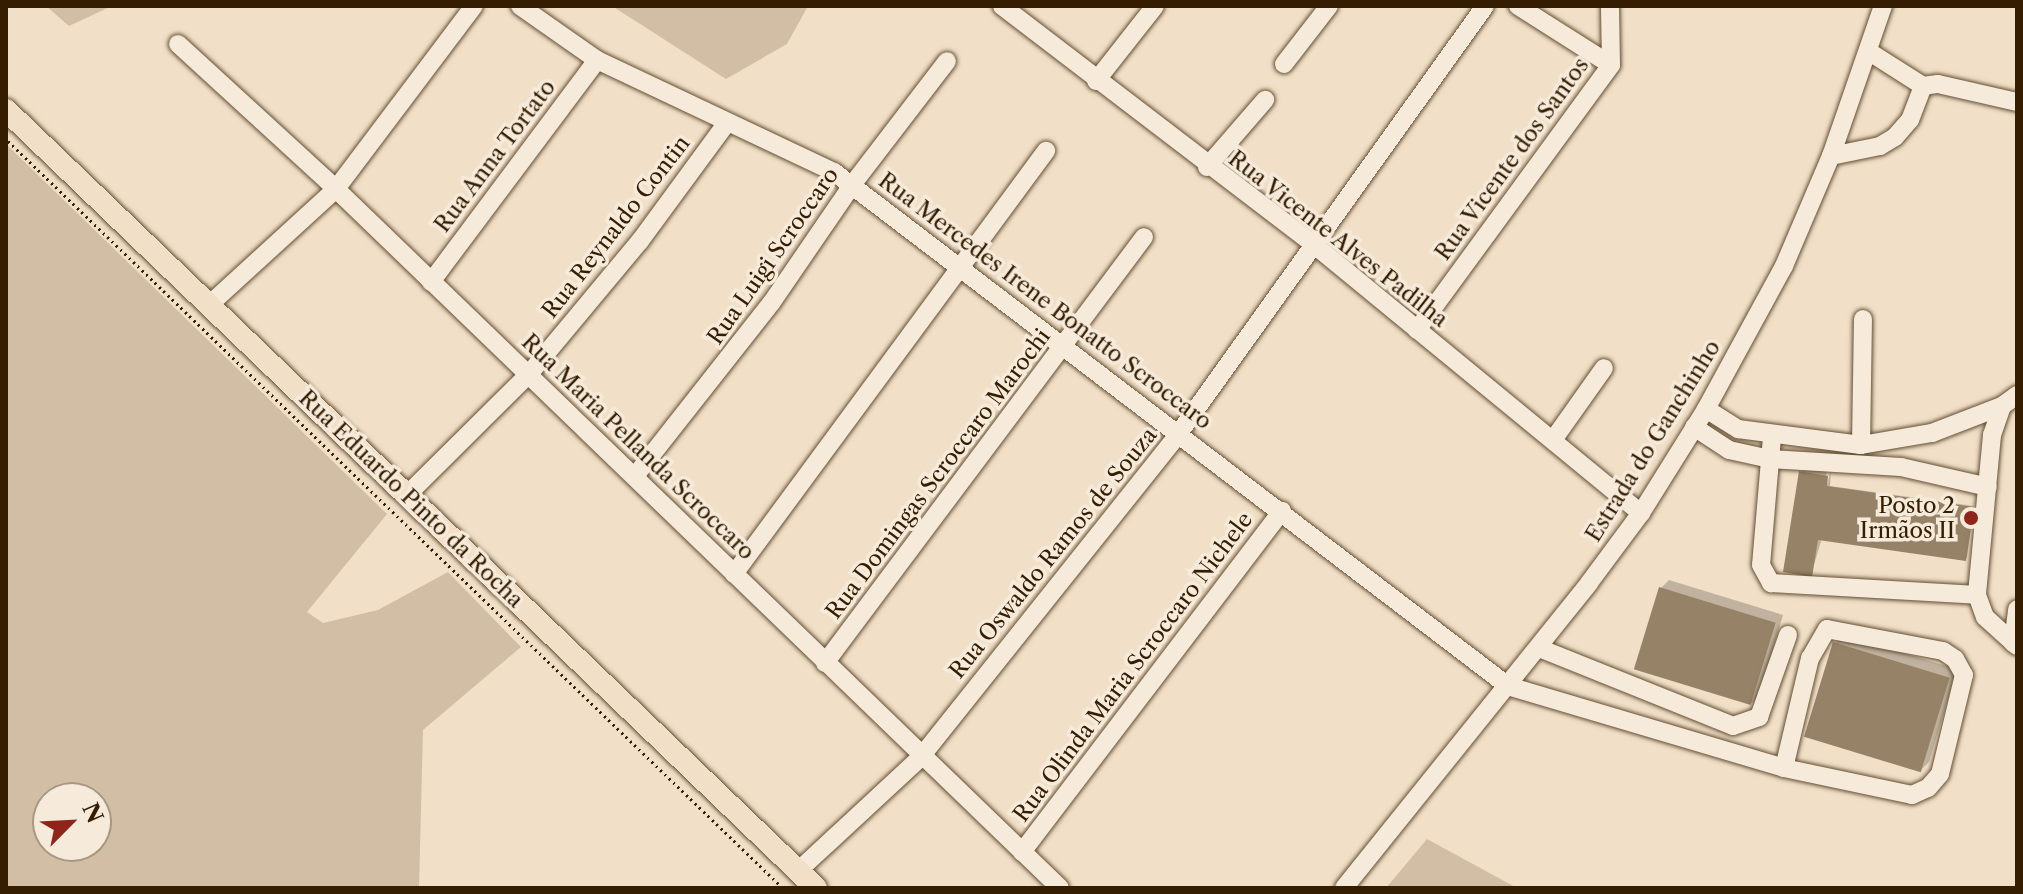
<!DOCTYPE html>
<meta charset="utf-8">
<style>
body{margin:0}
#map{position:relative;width:2023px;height:894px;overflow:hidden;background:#f1dfc7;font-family:"Libre Caslon Text",serif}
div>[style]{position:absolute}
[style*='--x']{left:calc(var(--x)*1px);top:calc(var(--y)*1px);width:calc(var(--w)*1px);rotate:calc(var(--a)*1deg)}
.green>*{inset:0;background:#d1bea5}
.shadow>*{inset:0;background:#0003}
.building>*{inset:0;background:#968267;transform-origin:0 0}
.path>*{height:3px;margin-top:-1.5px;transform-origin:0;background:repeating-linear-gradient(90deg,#341d00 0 2px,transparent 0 6px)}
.roads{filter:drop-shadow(0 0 2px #634e32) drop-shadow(0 0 2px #634e32)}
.minor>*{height:18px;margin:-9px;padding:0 9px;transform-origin:9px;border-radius:9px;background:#f6eadb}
.major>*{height:22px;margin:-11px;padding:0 11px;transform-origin:11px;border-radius:11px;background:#f1dfc7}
.dots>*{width:22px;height:22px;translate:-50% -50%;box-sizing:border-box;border:4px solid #f6eadb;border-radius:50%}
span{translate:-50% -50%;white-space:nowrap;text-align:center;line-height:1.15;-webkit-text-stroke:7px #f6eadb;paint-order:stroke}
.street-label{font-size:22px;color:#341d00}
.poi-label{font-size:22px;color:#341d00}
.right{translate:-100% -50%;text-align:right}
.frame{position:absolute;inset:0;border:8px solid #341d00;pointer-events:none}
.north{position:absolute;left:32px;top:782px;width:80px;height:80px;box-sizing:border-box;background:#f6eadb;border:2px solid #a89883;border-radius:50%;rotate:66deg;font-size:22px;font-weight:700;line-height:32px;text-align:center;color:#341d00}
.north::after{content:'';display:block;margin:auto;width:28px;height:36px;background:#8f2418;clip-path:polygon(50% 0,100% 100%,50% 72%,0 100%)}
</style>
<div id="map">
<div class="green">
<i style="clip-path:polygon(46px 6px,112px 6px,69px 26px)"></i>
<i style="clip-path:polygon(612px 6px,808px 6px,787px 44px,726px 79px)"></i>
<i style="clip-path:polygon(evenodd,6px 144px,387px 514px,307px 612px,323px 623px,378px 610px,448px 572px,521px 647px,423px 730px,419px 888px,6px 888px,6px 144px,48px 798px,96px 798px,96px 846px,48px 846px,48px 798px)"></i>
<i style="clip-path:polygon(1427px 839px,1517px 888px,1386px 888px)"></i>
</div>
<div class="shadow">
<i style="clip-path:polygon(1807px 466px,1827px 469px,1821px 507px,1831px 470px,1830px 486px,1974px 506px,1967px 558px,1822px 538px,1811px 575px,1801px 472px)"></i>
<i style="clip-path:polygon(1669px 580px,1783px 615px,1759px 696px,1751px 704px,1661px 588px)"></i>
<i style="clip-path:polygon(1842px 635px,1957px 669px,1929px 762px,1921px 770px,1835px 643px)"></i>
</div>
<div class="building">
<i style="clip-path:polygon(1799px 471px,1828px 476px,1827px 486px,1974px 507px,1966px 561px,1818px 540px,1812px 577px,1783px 572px)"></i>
<i style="left:1659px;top:587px;width:122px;height:86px;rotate:17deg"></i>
<i style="left:1833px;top:642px;width:122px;height:99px;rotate:17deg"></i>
</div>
<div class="path">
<i style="--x:8;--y:141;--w:1076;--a:43.95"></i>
</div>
<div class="roads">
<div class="minor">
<i style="--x:520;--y:6;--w:94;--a:35"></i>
<i style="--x:597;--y:60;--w:262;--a:25.3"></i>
<i style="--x:834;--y:172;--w:848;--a:37.33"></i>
<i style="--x:1508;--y:686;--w:288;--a:16.5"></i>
<i style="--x:1784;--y:768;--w:131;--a:11.9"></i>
<i style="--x:1912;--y:795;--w:17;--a:-24"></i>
<i style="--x:1928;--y:788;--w:18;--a:-49"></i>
<i style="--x:1940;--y:774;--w:102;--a:-76.4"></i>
<i style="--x:1964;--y:675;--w:18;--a:-119"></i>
<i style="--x:1955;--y:659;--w:14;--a:-146"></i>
<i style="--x:1943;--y:651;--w:118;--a:-169.3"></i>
<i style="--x:1827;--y:629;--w:34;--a:120"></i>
<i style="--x:1810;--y:658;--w:113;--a:103.3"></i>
<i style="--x:1002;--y:6;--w:390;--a:37.4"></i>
<i style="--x:1312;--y:243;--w:426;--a:39.4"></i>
<i style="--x:1518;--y:6;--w:110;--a:32.4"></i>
<i style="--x:178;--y:44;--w:214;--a:42.5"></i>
<i style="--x:336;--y:189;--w:1006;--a:43.99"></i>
<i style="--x:1868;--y:51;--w:65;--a:32.5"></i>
<i style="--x:1284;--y:64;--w:73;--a:-52.2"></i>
<i style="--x:1096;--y:81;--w:95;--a:-51.8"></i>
<i style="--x:1831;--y:156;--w:50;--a:-11.5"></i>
<i style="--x:1880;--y:146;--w:17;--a:-31"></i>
<i style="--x:1895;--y:137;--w:23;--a:-49"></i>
<i style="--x:1910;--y:120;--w:36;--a:-69"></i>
<i style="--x:1923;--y:86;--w:15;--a:-8"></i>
<i style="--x:1938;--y:84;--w:81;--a:12.8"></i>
<i style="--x:1207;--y:167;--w:89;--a:-49.1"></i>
<i style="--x:431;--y:282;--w:277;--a:-53.2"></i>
<i style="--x:209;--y:305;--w:172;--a:-42.4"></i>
<i style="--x:336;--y:189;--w:229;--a:-53"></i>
<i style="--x:1417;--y:330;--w:328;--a:-53.8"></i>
<i style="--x:1611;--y:65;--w:59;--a:-91"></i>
<i style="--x:2017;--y:395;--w:19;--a:144"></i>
<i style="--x:2002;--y:406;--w:31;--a:109"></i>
<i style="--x:1992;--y:435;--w:161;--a:95.4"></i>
<i style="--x:1977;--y:595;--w:23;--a:70"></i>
<i style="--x:1985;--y:617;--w:43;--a:42.2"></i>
<i style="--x:1706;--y:409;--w:38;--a:32"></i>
<i style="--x:1738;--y:429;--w:124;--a:7.4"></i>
<i style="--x:1861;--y:445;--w:72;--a:-9.6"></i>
<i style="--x:1932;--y:433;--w:75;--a:-21.1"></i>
<i style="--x:1694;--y:427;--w:42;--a:33.3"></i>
<i style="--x:1729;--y:450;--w:42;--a:12.4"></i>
<i style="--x:1770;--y:459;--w:131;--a:3.5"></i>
<i style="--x:1901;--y:467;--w:89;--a:12.9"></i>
<i style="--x:1772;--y:437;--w:128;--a:94.9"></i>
<i style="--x:1761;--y:565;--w:21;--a:61"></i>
<i style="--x:1771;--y:583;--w:206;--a:3.3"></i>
<i style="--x:1553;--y:440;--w:88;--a:-54.7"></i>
<i style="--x:1861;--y:445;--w:126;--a:-89.1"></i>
<i style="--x:635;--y:476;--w:221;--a:-51.8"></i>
<i style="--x:772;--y:302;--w:142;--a:-55.6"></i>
<i style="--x:852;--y:185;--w:156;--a:-52.5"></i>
<i style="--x:407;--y:495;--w:172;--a:-44.8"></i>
<i style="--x:529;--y:374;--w:173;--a:-50.2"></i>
<i style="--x:640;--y:241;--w:145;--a:-53.7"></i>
<i style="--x:734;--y:574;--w:526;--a:-53.59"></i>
<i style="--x:2013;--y:643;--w:34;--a:-83"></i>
<i style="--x:1539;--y:648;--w:209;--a:21.9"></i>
<i style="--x:1733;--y:726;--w:28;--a:-19"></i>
<i style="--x:1759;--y:717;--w:87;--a:-70.5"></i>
<i style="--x:825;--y:663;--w:532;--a:-53.17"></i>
<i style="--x:1022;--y:852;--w:429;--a:-52.7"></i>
<i style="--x:798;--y:871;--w:166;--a:-42.8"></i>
<i style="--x:920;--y:758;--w:416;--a:-51.4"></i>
<i style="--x:1179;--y:433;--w:525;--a:-54.37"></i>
<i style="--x:1344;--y:888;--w:391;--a:-51.2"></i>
<i style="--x:1589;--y:583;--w:87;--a:-53.4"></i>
<i style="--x:1641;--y:513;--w:123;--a:-58"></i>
<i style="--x:1706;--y:409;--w:163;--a:-61.4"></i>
<i style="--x:1784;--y:266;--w:120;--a:-66.9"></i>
<i style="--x:1831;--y:156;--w:159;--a:-70.9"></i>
</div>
<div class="major">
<i style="--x:6;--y:110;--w:1123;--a:43.85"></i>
</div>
</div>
<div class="dots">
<i style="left:1971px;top:518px;background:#8f2418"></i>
</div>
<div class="street-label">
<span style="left:495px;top:156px;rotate:-53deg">Rua Anna Tortato</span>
<span style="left:1512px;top:159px;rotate:-54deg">Rua Vicente dos Santos</span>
<span style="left:616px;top:227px;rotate:-52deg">Rua Reynaldo Contin</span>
<span style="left:1338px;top:239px;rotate:38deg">Rua Vicente Alves Padilha</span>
<span style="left:773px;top:256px;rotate:-55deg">Rua Luigi Scroccaro</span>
<span style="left:1045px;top:301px;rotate:37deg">Rua Mercedes Irene Bonatto Scroccaro</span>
<span style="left:1653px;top:441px;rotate:-58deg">Estrada do Ganchinho</span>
<span style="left:638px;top:447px;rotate:44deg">Rua Maria Pellanda Scroccaro</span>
<span style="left:938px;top:474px;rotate:-53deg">Rua Domingas Scroccaro Marochi</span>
<span style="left:411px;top:499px;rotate:44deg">Rua Eduardo Pinto da Rocha</span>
<span style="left:1053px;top:553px;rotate:-51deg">Rua Oswaldo Ramos de Souza</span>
<span style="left:1133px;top:667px;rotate:-53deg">Rua Olinda Maria Scroccaro Nichele</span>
</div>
<div class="poi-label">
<span class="right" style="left:1955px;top:518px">Posto 2<br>Irmãos II</span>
</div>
<div class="frame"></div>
<div class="north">N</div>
</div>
